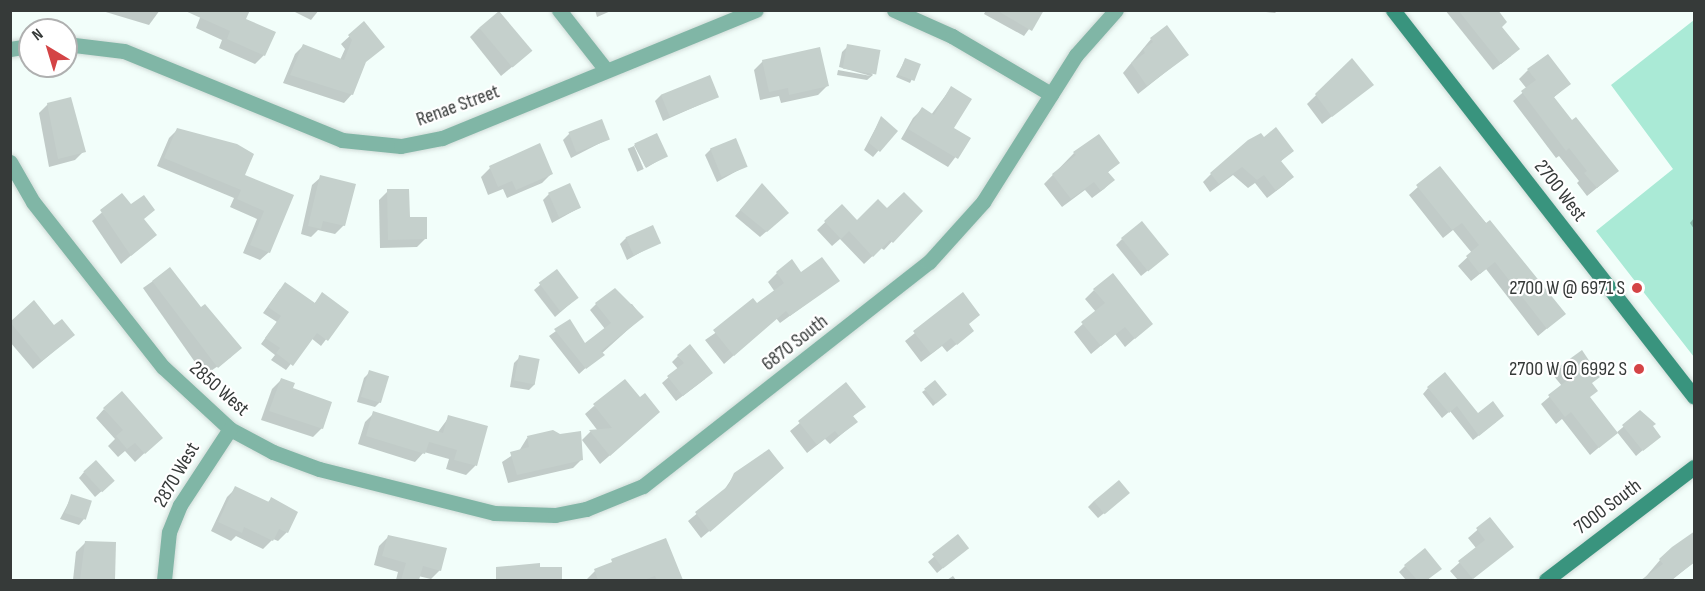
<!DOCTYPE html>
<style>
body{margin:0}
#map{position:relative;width:1705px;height:591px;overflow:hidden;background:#f2fefa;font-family:"Sofia Sans Condensed",sans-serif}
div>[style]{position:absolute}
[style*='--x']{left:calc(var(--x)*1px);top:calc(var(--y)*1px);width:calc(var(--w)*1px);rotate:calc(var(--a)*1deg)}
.green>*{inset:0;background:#aaead6}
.shadow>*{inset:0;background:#0003;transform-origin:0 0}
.building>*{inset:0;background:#c5d0cc;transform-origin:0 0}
.roads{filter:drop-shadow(0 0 2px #d0dbd7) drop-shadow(0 0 2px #d0dbd7)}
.street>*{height:15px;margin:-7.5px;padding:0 7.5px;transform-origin:7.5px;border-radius:7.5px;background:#80b6a6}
.secondary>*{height:15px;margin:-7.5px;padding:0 7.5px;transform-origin:7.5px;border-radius:7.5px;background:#39947e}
.dots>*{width:16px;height:16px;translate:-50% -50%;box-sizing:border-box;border:3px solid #fff;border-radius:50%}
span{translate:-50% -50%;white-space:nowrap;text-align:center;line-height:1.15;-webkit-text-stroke:4.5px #fff;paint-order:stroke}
.street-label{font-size:20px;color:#363a39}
.poi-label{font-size:20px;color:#363a39}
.right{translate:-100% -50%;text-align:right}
.frame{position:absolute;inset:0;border:12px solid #363a39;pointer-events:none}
.north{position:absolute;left:18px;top:18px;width:60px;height:60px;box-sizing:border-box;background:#fff;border:2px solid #afb0b0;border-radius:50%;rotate:322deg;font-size:16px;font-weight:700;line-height:24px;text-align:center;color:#363a39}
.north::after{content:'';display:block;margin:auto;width:21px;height:27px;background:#d44446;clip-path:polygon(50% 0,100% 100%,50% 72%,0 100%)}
</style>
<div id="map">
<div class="green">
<i style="clip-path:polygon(1694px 20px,1694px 357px,1596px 231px,1673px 169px,1611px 85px)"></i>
</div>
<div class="shadow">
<i style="clip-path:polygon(99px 10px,160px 10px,149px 25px)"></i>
<i style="clip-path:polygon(203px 10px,244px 20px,264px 55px,255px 64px,219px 48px,222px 40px,196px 28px)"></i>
<i style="clip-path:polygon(291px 10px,319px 10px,311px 20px)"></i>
<i style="clip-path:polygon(595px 10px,613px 10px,597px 17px)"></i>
<i style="clip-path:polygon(986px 10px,1033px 10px,1040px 14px,1024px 36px,984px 14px)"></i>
<i style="clip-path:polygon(1250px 10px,1278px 10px,1275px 13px)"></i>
<i style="clip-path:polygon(1445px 10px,1488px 10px,1500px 27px,1511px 56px,1493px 70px)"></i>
<i style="clip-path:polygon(364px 23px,364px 63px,352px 94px,344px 103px,283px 83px,295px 54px,303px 46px,340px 60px,345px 49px,341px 44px)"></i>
<i style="clip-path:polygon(479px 28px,531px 51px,501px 76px,470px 37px)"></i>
<i style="clip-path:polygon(1151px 39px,1187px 55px,1138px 94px,1123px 73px)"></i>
<i style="clip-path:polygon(848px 46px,873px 75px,867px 80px,837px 75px,838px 70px,871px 76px,839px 67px,842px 52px)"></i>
<i style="clip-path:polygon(905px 60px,919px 65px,910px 83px,896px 77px)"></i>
<i style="clip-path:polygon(1352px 60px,1372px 85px,1322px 124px,1307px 104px)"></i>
<i style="clip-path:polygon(763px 61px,827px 86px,818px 95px,781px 103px,779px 96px,760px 100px,754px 70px)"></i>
<i style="clip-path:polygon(1528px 70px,1569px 84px,1553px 98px,1608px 179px,1587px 196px,1577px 183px,1579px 181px,1559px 156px,1556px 158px,1513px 101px,1527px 89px,1519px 79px)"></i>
<i style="clip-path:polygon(951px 88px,952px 128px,969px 139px,948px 167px,901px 139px,913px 118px,922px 109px,931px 115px)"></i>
<i style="clip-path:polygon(661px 95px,717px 97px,663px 121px,655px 101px)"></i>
<i style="clip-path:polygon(48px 104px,84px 151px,75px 160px,49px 167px,39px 113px)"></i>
<i style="clip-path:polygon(881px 118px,895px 131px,873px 157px,864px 150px)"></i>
<i style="clip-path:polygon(177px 130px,243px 176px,292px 196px,269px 252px,260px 260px,243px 253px,257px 219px,230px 207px,234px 198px,157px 166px,169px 138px)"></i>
<i style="clip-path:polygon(569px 134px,608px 139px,571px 158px,563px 140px)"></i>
<i style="clip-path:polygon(657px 135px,666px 156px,646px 168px,634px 145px)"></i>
<i style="clip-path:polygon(1263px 139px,1292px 151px,1280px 162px,1292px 177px,1284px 185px,1267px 198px,1255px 183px,1248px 188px,1233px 175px,1210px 192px,1203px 182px,1211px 174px)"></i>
<i style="left:634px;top:146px;width:25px;height:7px;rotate:67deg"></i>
<i style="clip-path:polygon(711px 149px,746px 166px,717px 182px,705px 155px)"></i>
<i style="clip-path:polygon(1074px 153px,1118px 163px,1107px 173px,1113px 180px,1104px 189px,1092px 198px,1085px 190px,1062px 207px,1044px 184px)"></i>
<i style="clip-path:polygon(490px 168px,551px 174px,542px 183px,507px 198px,503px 189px,488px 195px,481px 177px)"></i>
<i style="clip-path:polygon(1439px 168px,1564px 314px,1538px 336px,1486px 269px,1471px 281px,1458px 266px,1472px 253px,1453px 230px,1443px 238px,1409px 195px)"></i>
<i style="clip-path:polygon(321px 177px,344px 225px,335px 234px,318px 230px,311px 237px,301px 234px,312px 185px)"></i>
<i style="clip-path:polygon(388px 191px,426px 238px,417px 247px,380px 248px,379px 200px)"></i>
<i style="clip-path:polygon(757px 191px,781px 219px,760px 237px,735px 216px)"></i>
<i style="clip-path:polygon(549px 194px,579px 208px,552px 223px,543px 200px)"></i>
<i style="clip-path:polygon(122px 195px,155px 235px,121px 264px,92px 221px)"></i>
<i style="clip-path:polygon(842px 206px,857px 222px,887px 211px,920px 211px,884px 250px,881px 248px,864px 264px,840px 239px,832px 246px,817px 230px)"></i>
<i style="clip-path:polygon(1694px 218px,1694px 229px,1690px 223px)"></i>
<i style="clip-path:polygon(626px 238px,659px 242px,627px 260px,620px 244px)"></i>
<i style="clip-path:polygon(1122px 239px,1162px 259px,1141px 276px,1116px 245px)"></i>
<i style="left:170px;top:269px;width:107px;height:33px;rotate:55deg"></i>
<i style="clip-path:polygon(556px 271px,571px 303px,555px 317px,534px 290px)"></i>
<i style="clip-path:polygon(777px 273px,838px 281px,780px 323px,776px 318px,724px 364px,705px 340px,775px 292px,768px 282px)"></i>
<i style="clip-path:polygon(280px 289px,314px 304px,322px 294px,347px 312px,321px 346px,311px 338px,286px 370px,271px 360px,275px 355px,261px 344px,277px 322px,263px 313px)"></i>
<i style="clip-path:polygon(1094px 290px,1142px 332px,1125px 347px,1115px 334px,1091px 354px,1074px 332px,1096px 312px,1085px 299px)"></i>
<i style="clip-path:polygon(962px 295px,968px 325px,963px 339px,947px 352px,942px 346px,921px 362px,905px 341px)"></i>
<i style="clip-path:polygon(596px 304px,632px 304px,642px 317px,579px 374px,549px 336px,570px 321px,585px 345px,605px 329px,590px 310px)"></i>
<i style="clip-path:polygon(10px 322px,54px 327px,73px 335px,33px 369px,10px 342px)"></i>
<i style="clip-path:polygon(678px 356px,705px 379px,676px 401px,662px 383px,678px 369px,672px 362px)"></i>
<i style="clip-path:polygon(520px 357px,535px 384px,529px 390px,510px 387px,514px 363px)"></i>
<i style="clip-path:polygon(1561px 367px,1591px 384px,1589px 398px,1616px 433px,1641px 412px,1659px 436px,1636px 456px,1617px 432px,1590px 455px,1562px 419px,1556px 424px,1541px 404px,1562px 386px,1553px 375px)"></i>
<i style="clip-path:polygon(370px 372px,380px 402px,375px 407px,357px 402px,364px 378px)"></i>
<i style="clip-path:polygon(281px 380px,322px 428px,313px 437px,261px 420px,272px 389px)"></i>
<i style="clip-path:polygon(846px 385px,864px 407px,852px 417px,856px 422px,830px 444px,825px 439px,807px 453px,790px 431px)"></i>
<i style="clip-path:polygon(1428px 388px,1478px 415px,1496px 422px,1473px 440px,1450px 411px,1442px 418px,1423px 394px)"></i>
<i style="clip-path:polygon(925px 390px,942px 398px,933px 406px,922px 392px)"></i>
<i style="clip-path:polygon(594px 406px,649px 421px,600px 464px,582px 440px,590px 432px,598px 431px,585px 414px)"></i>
<i style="clip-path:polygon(104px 409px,152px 446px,135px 462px,125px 451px,118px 457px,108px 446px,115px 439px,96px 418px)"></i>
<i style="clip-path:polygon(374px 413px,438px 432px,449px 417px,486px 427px,475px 466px,466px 475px,446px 469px,449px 459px,424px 452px,415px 462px,358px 444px,365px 422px)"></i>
<i style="clip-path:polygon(527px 438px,582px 459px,573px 468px,508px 483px,502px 462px,519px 451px)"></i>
<i style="clip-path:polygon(84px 472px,113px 481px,95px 497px,79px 478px)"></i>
<i style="clip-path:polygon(735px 474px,775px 475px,701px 538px,688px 521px,722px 493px)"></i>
<i style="clip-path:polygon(236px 488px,267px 503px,271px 499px,287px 532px,278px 541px,273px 539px,263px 549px,236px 536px,231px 541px,211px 531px,227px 497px)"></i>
<i style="clip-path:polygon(72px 496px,84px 519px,79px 525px,60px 519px)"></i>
<i style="clip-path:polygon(1122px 499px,1098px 518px,1088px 507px,1094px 501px)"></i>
<i style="clip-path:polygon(1490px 519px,1512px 546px,1471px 580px,1458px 580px,1450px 571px,1476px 548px,1468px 538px)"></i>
<i style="clip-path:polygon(958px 536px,961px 553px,937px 573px,928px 562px)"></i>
<i style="clip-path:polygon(388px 537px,445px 549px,440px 570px,431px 579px,418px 576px,417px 580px,396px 580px,398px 572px,374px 565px,379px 546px)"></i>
<i style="clip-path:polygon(665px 540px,681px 580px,586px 580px,595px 571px)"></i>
<i style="clip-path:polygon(85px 543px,115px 544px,113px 580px,73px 580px,76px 552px)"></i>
<i style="clip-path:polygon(1660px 560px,1694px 562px,1672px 580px,1643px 580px)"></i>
<i style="clip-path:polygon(1405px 566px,1434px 574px,1427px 580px,1406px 580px,1399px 572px)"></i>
<i style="left:497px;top:568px;width:64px;height:15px"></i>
<i style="clip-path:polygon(953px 576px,956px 580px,947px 580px)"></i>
</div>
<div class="building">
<i style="clip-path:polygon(183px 10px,250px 10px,246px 19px,276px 32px,265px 56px,227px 39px,230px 31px)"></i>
<i style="clip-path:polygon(996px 10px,1044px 10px,1032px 31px)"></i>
<i style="clip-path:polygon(1458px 10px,1498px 10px,1507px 22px,1502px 27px,1520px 49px,1501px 64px)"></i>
<i style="left:499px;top:11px;width:52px;height:26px;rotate:50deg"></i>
<i style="clip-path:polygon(364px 21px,385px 47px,366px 62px,353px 95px,290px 75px,303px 44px,344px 60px,352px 40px,348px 35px)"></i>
<i style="clip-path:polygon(1167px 25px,1189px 55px,1147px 86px,1131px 63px,1145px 53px,1143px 49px,1153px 42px,1150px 38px)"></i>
<i style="left:847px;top:44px;width:34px;height:25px;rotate:10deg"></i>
<i style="clip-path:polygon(820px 47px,829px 86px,789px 95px,788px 88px,769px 92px,762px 60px)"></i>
<i style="clip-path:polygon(1548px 54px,1571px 84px,1554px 97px,1572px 120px,1576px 117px,1619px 171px,1597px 188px,1584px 173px,1587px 171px,1569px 148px,1566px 151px,1521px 91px,1536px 80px,1527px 69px)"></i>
<i style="left:905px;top:58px;width:17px;height:18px;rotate:21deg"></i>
<i style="clip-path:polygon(1352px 58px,1374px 85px,1332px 117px,1315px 94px)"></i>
<i style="left:710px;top:75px;width:24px;height:53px;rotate:68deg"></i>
<i style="clip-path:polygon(951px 86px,972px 99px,954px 128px,971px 138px,958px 159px,908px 129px,922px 107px,934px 115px)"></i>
<i style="clip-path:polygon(71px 97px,86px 152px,58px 159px,47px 103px)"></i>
<i style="clip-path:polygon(881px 116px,898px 131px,880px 152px,869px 143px)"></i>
<i style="left:602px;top:119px;width:22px;height:36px;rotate:69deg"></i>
<i style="clip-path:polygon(1276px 127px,1294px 151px,1281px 161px,1294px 177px,1276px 191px,1264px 175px,1257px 180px,1242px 167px,1219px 184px,1210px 173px,1248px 140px,1261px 133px,1264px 137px)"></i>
<i style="clip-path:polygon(177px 128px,237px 144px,254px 154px,245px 175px,294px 195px,270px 253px,250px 245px,264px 211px,237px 199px,241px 190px,164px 158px)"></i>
<i style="left:657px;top:133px;width:26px;height:25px;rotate:65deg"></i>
<i style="clip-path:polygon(1099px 134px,1120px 163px,1108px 172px,1115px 180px,1101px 191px,1094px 182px,1071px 199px,1052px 174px,1076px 155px,1073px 152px)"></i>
<i style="left:736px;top:138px;width:31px;height:28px;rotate:68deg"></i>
<i style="clip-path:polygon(540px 143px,553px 174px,516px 190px,512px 181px,498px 187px,489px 166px)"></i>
<i style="clip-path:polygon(1440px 166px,1486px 223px,1490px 220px,1566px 314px,1547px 329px,1495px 262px,1480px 274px,1466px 256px,1479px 245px,1462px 223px,1452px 230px,1416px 185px)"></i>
<i style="clip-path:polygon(320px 175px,356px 184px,345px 226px,323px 221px,321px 229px,308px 226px)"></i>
<i style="left:570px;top:183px;width:27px;height:24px;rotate:66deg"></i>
<i style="clip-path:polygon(762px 183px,789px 213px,767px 232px,740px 210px)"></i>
<i style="clip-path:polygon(387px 189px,409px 189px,410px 217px,427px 217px,427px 239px,388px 240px)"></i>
<i style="clip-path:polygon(904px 192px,923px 211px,893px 243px,890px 240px,873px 257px,849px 231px,841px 239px,824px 221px,842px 204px,857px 220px,878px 199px,887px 208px)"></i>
<i style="clip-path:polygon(122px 193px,131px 204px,144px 195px,155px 210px,144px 219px,157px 235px,131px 256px,100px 210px)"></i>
<i style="left:1142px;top:221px;width:43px;height:27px;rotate:51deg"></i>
<i style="left:653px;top:225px;width:20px;height:30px;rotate:66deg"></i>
<i style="clip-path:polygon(822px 257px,840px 281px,790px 316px,786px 311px,734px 356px,713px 330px,753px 298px,757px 303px,784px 283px,776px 272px,792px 259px,801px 272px)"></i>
<i style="clip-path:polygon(170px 267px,201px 307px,205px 304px,242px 348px,218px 368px,152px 281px)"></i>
<i style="left:557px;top:269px;width:36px;height:23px;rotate:53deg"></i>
<i style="clip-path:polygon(1113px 273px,1153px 324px,1135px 339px,1125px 327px,1101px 346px,1081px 322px,1105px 303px,1093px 289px)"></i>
<i style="clip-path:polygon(285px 282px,315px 303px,322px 292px,349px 312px,328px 341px,317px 333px,293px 366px,276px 353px,280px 348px,265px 338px,281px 316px,268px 307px)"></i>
<i style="clip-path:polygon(615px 288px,644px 317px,601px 351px,605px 355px,586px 369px,554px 329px,570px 319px,585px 343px,611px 323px,595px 303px)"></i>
<i style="clip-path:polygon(963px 292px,980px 315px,969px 324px,974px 331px,957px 345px,951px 338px,931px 354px,913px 331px)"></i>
<i style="clip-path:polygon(34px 300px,54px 325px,62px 319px,75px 335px,42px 361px,10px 322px)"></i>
<i style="clip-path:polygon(690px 344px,713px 373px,683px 396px,667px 376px,684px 363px,677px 355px)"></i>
<i style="clip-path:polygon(1582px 350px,1600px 377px,1592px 383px,1598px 391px,1590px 397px,1618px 433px,1599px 448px,1571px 412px,1565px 417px,1548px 395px,1570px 378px,1560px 366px)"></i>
<i style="left:519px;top:355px;width:21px;height:26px;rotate:11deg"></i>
<i style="left:369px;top:370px;width:21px;height:28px;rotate:17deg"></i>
<i style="clip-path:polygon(1445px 372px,1478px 413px,1493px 401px,1504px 416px,1479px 436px,1457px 406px,1449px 413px,1427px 387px)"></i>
<i style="clip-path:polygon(281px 378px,295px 383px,293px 388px,332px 402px,323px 429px,269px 411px)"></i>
<i style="clip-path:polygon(625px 379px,640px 397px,645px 393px,660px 412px,610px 456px,589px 430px,612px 428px,593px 404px)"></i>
<i style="left:935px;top:380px;width:19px;height:14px;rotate:51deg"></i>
<i style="clip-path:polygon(846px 382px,866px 407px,853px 416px,858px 422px,839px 436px,835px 431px,817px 445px,798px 421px)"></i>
<i style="clip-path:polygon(122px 391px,163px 438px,145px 454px,135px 443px,127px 449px,116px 436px,123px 430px,103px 408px)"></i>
<i style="clip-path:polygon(1640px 410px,1656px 424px,1653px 426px,1661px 437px,1643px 451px,1622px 425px)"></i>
<i style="clip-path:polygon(373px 411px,443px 433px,448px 415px,488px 426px,477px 466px,454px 460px,457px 450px,429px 442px,425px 454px,366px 436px)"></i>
<i style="clip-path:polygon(553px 430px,560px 434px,581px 431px,583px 460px,517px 475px,510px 452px,529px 447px,527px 436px)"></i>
<i style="clip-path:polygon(769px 449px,784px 468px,710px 532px,695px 512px,728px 486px,734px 473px)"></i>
<i style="left:96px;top:460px;width:28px;height:17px;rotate:48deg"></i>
<i style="left:1119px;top:480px;width:17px;height:33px;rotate:50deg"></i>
<i style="clip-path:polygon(235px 486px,269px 502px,271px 497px,298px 512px,288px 533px,279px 529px,273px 541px,244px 527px,242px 533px,218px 522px)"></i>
<i style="left:71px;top:494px;width:22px;height:20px;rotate:18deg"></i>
<i style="clip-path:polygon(1490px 517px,1514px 547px,1473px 579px,1458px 561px,1485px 540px,1476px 528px)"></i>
<i style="clip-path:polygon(1695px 531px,1695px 562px,1671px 580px,1641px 580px,1663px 564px,1659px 559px,1672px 547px)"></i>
<i style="left:958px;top:534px;width:18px;height:33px;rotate:52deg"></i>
<i style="clip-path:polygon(388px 535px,447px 548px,441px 571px,423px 566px,419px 580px,401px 580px,406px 563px,382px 556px)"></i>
<i style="clip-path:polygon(666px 538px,683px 580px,657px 580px,655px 576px,644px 580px,598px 580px,594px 569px,612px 562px,611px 559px)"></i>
<i style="clip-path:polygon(85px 541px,116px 542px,115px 580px,80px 580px)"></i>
<i style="clip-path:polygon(1425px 548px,1442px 569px,1427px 580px,1417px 580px,1404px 565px)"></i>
<i style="clip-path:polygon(540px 563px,540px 567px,562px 567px,562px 580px,496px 580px,496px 567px)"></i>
</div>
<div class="roads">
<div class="street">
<i style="--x:559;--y:10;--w:76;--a:51.9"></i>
<i style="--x:894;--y:10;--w:64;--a:24.1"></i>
<i style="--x:952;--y:36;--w:115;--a:30.4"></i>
<i style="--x:66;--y:44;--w:58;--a:6.9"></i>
<i style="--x:124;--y:51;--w:235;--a:22.2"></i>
<i style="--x:342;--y:140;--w:59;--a:5.8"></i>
<i style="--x:401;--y:146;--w:42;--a:-11"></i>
<i style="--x:442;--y:138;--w:339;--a:-22.2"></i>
<i style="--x:10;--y:49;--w:20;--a:-9"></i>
<i style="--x:10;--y:162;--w:46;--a:60.1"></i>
<i style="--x:33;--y:202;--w:210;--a:51.8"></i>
<i style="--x:163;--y:367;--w:91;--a:42.8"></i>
<i style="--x:230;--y:429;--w:49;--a:28.1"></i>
<i style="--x:273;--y:452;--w:49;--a:20.3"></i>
<i style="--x:319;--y:469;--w:180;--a:14.1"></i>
<i style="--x:494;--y:513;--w:61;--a:1.9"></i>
<i style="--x:555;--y:515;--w:32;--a:-11"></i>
<i style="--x:586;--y:509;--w:61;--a:-22"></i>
<i style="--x:643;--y:486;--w:363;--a:-38.1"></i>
<i style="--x:929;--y:262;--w:81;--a:-48"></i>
<i style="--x:983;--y:202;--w:174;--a:-57.7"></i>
<i style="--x:1076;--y:55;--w:60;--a:-48.4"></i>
<i style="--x:164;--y:580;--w:48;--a:-84.1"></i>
<i style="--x:169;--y:532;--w:29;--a:-68"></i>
<i style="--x:180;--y:505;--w:91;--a:-56.7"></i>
</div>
<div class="secondary">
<i style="--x:1393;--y:10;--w:490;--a:52.1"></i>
<i style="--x:1546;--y:580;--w:186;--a:-37.4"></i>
</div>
</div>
<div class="dots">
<i style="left:1637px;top:288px;background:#d44446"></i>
<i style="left:1639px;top:369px;background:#d44446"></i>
</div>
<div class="street-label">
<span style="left:458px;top:106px;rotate:-20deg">Renae Street</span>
<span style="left:1560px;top:191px;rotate:52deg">2700 West</span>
<span style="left:795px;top:343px;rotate:-38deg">6870 South</span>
<span style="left:219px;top:389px;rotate:41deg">2850 West</span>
<span style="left:177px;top:475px;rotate:-60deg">2870 West</span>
<span style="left:1608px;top:507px;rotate:-37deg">7000 South</span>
</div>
<div class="poi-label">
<span class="right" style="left:1625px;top:288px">2700 W @ 6971 S</span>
<span class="right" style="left:1627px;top:369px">2700 W @ 6992 S</span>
</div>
<div class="frame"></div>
<div class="north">N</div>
</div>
